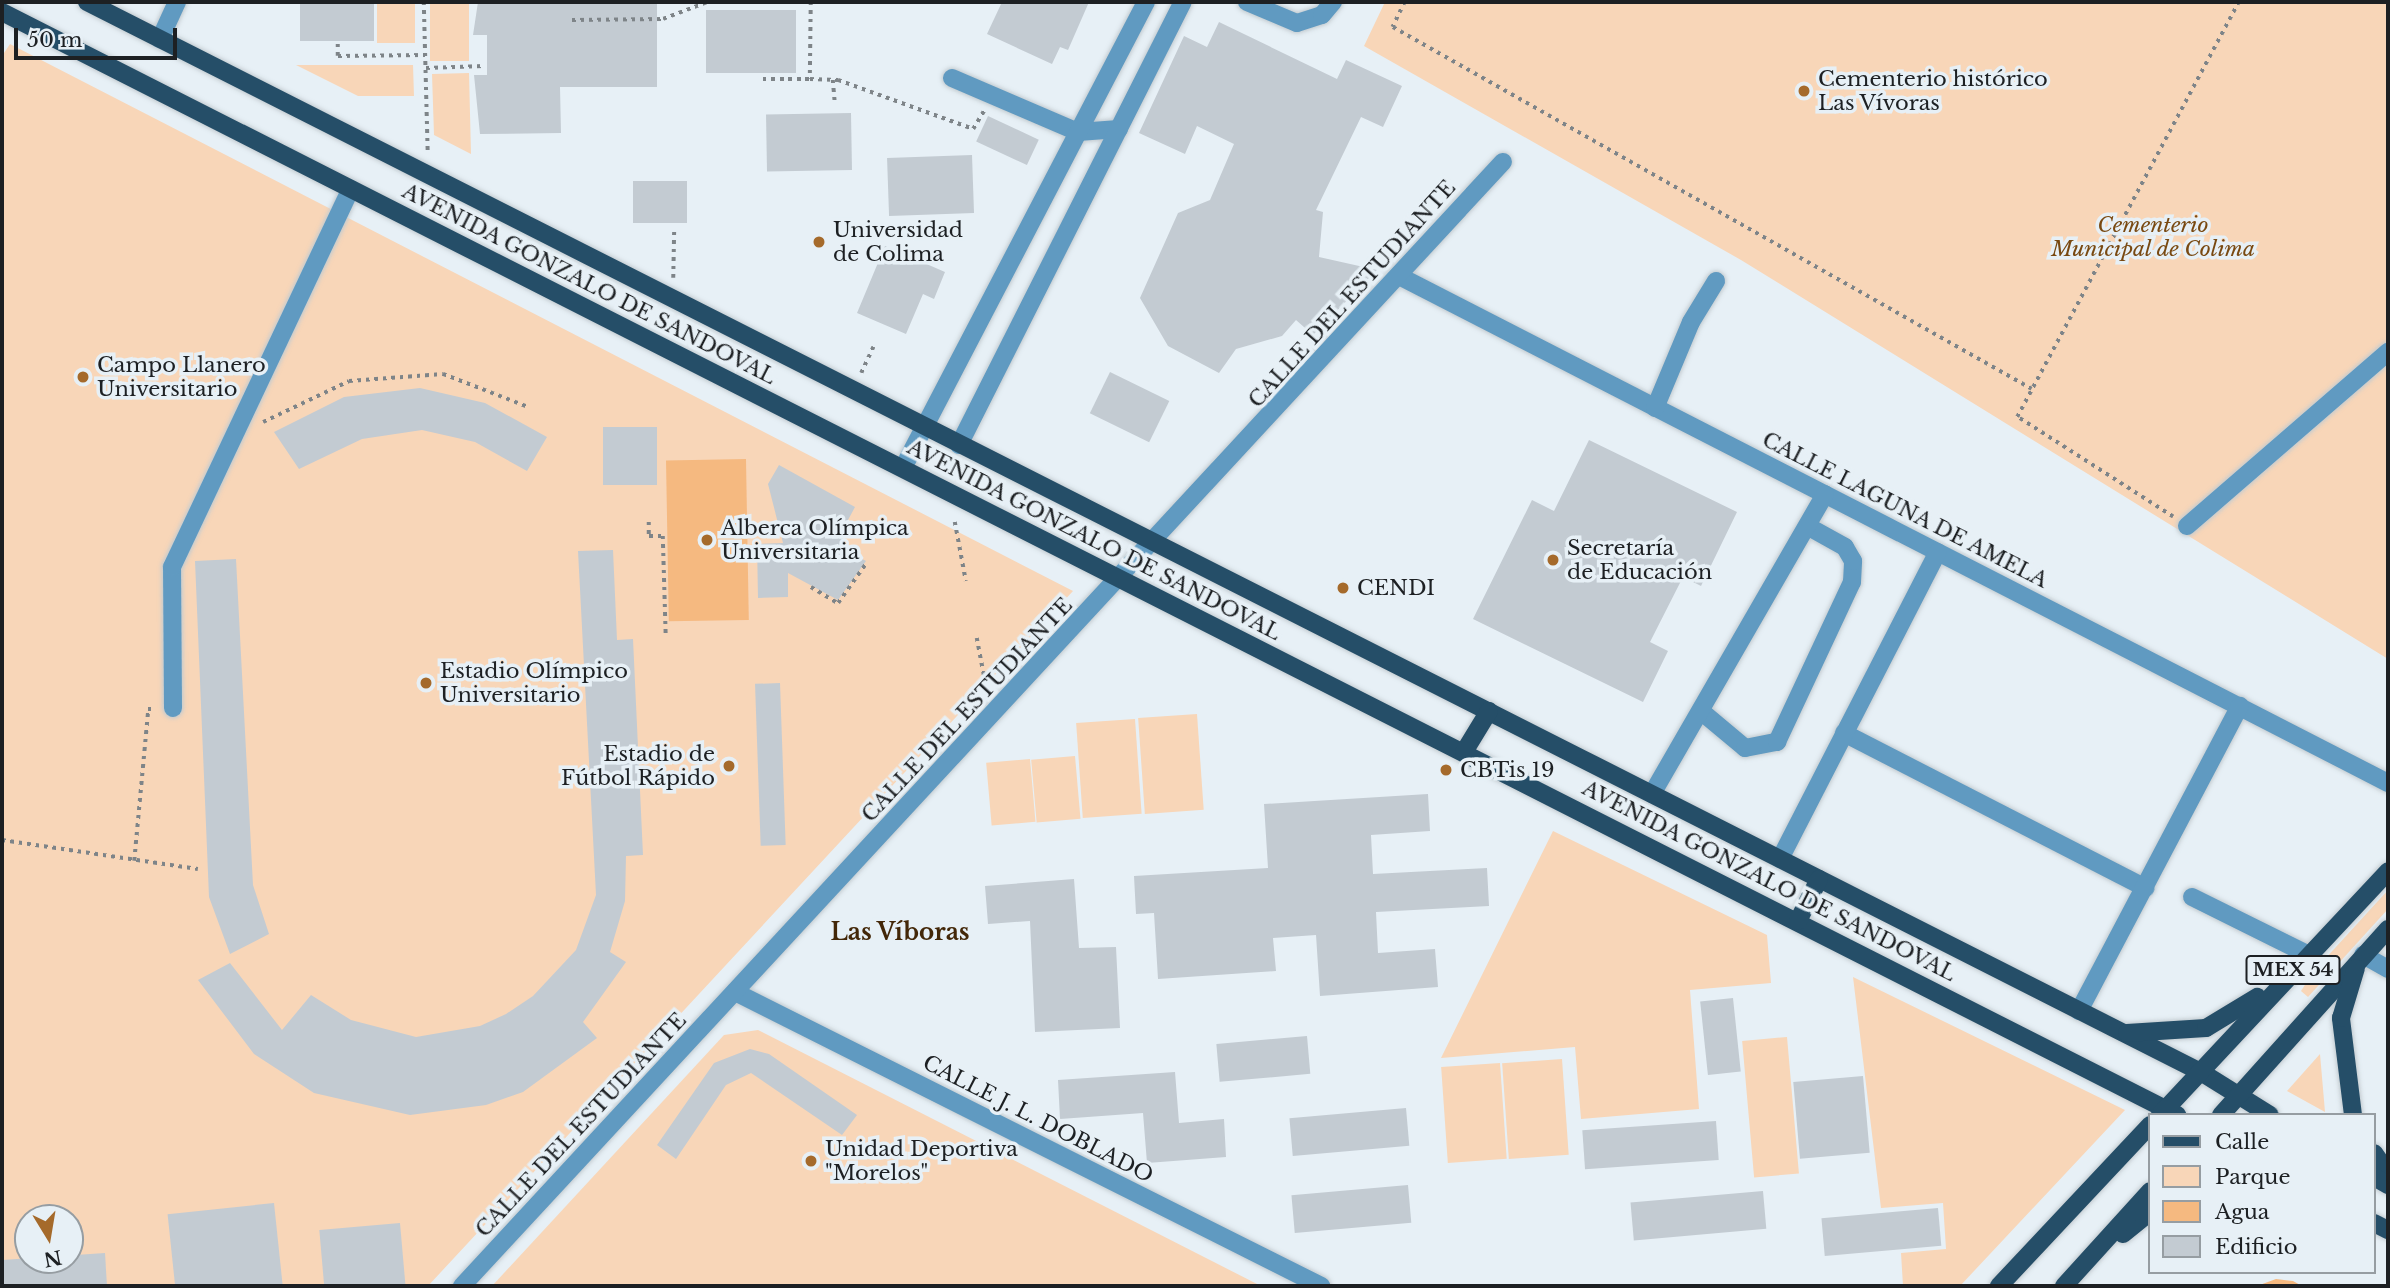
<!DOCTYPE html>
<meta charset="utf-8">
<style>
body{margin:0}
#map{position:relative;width:2390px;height:1288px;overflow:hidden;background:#e7f0f6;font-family:"Libre Baskerville",serif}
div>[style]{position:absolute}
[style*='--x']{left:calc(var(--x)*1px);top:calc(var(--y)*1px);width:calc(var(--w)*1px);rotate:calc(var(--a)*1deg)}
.green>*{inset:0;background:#f8d6b8;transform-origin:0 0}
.water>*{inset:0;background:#f5b980;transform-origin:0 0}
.building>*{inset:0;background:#c3cbd2;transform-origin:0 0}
.path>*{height:3.5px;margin-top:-1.75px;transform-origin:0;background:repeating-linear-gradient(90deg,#7e8488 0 3.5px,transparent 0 8.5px)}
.roads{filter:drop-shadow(0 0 2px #c3cbd0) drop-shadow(0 0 2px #c3cbd0)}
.minor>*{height:18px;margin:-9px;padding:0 9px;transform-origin:9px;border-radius:9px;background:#609ac1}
.major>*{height:18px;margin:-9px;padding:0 9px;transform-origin:9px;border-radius:9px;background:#254e68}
.dots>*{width:19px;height:19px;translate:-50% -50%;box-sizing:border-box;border:4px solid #e7f0f6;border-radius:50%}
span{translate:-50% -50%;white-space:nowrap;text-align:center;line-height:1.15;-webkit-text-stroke:7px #e7f0f6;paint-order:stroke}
.shield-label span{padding:2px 5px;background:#e7f0f6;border:2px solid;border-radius:5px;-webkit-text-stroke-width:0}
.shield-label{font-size:19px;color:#1d2023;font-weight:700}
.poi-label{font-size:21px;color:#1d2023}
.left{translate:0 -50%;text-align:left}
.right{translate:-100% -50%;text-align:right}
.park-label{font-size:21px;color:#794911;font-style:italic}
.street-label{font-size:21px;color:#1d2023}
.neighbourhood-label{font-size:23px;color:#432708;font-weight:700}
.frame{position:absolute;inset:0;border:4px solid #1d2023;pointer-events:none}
.legend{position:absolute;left:2148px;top:1113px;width:228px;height:161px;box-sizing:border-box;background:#e7f0f6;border:2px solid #969da2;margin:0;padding:9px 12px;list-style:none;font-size:21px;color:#1d2023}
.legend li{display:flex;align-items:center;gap:14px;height:35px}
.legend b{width:35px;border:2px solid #969da2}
.north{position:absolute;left:14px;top:1204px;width:70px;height:70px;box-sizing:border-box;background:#e7f0f6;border:2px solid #969da2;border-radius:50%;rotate:169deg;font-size:19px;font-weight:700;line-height:28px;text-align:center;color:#1d2023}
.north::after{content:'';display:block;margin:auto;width:24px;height:32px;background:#a56a2b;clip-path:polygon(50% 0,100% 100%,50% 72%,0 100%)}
.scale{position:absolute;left:14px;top:28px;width:163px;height:32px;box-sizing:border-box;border:4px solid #1d2023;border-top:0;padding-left:9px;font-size:21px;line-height:24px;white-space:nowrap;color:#1d2023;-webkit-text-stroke:5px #e7f0f6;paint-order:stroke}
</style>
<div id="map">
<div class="green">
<i style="left:377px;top:2px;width:38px;height:41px"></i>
<i style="left:430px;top:2px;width:39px;height:59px"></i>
<i style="clip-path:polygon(1385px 2px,2388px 2px,2388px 659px,1741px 260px,1364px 46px)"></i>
<i style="clip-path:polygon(evenodd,10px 44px,1073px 591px,428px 1286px,2px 1286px,2px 56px,10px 44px,28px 1218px,70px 1218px,70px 1260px,28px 1260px,28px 1218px)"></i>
<i style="clip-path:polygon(296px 65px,413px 65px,414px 96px,358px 96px)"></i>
<i style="clip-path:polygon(469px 73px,471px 154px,434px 135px,432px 74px)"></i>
<i style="left:1197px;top:714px;width:96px;height:59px;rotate:86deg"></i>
<i style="left:1135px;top:719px;width:95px;height:59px;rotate:86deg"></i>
<i style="left:1075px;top:756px;width:63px;height:44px;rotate:85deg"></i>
<i style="left:1030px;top:759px;width:63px;height:44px;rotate:85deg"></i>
<i style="clip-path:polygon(1553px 831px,1767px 935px,1771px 983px,1690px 990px,1699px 1109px,1581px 1119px,1575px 1047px,1441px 1058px)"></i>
<i style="clip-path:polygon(2388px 890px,2388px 909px,2308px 997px,2301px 991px,2314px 971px)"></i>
<i style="clip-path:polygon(1853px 977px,2125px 1110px,1960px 1286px,1903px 1286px,1901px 1253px,1946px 1249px,1943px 1203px,1881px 1208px)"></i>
<i style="clip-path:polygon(758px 1030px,1261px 1286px,492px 1286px,724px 1035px)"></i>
<i style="left:1787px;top:1037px;width:137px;height:45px;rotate:85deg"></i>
<i style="clip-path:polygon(2320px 1054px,2325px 1112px,2287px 1091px)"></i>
<i style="left:1562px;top:1059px;width:96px;height:60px;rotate:86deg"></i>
<i style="left:1500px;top:1063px;width:96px;height:59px;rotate:86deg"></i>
</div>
<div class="water">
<i style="left:746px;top:459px;width:161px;height:80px;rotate:89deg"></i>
<i style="clip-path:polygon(2276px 1279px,2293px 1281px,2302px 1286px,2257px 1286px)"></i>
</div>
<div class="building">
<i style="left:300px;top:2px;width:74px;height:39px"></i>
<i style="clip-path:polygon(478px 2px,657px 2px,657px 87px,560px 87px,561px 133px,480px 134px,474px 75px,487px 75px,487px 35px,473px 35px)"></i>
<i style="clip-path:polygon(1002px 2px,1089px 2px,1068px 50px,1060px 47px,1052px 64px,987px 34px)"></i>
<i style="left:706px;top:10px;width:90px;height:63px"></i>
<i style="clip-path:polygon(1219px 22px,1337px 79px,1346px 60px,1402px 86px,1383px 127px,1361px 117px,1316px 210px,1323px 212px,1319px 257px,1377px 270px,1313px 335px,1296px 320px,1282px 336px,1236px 349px,1219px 373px,1168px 346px,1140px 298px,1178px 213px,1210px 200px,1234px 144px,1197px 126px,1185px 154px,1139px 133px,1184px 36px,1207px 47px)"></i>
<i style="left:851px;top:113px;width:57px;height:85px;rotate:89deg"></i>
<i style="left:988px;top:116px;width:56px;height:28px;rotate:25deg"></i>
<i style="left:972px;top:155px;width:58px;height:85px;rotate:88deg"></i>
<i style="left:633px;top:181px;width:54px;height:42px"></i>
<i style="clip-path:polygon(885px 246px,945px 272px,934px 299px,923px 294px,906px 334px,857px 313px)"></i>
<i style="left:1110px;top:372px;width:66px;height:46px;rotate:26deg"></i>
<i style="clip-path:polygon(420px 388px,485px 403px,547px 437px,527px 471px,475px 442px,422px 430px,362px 439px,299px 469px,274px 432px,344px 397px)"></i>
<i style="left:603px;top:427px;width:54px;height:58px"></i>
<i style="clip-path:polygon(1589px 440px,1737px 512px,1701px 586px,1683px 577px,1650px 642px,1668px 651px,1643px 702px,1473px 619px,1532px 500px,1554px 511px)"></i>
<i style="clip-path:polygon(779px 465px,855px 507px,841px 533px,849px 552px,866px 561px,838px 600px,788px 573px,788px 597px,758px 598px,757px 544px,783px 543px,768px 484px)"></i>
<i style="clip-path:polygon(613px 550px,617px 640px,633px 639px,643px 855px,626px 856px,625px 901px,610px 952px,626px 962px,583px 1022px,597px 1038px,523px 1092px,486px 1105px,410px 1115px,314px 1093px,254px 1054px,198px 980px,230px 963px,282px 1030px,311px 995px,351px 1020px,416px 1037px,480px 1026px,506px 1014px,533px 996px,576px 950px,596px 895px,578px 551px)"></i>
<i style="clip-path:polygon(236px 559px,253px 885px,269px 934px,230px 954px,209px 897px,195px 561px)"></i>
<i style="left:780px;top:683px;width:162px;height:25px;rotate:88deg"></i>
<i style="clip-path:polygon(1428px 794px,1430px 831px,1371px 835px,1373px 874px,1487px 868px,1489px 906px,1376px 912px,1378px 953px,1435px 949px,1438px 987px,1320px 996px,1316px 935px,1273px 938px,1276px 971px,1158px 979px,1154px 913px,1136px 914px,1134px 876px,1268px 868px,1264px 804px)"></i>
<i style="clip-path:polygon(1074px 879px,1079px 948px,1116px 947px,1120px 1028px,1035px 1032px,1030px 921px,988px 924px,985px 886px)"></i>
<i style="left:1733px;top:998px;width:74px;height:33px;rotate:84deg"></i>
<i style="left:1307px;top:1036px;width:38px;height:91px;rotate:85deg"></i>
<i style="clip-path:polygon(750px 1049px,769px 1054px,857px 1115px,842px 1135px,751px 1073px,726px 1085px,676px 1159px,657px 1145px,714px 1063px)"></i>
<i style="clip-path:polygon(1175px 1072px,1179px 1123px,1224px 1119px,1226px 1157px,1147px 1163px,1143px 1113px,1060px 1119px,1058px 1080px)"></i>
<i style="left:1863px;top:1076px;width:77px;height:70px;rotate:85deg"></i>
<i style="left:1406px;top:1108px;width:38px;height:117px;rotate:85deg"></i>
<i style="left:1716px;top:1121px;width:39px;height:134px;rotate:86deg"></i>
<i style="left:1408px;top:1185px;width:38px;height:117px;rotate:85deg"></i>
<i style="left:1763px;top:1191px;width:38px;height:133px;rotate:85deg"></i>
<i style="left:274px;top:1203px;width:83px;height:107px;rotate:84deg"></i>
<i style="left:1938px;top:1208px;width:38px;height:117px;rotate:85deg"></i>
<i style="left:400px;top:1223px;width:63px;height:81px;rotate:85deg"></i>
<i style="clip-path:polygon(105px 1253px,107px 1286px,2px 1286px,2px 1260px)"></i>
</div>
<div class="path">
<i style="--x:424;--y:2;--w:152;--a:88.5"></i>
<i style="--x:736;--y:2;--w:1;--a:90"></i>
<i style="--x:811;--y:2;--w:77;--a:90.7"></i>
<i style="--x:810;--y:79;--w:28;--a:2"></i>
<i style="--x:838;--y:80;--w:144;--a:19.9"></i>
<i style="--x:973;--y:129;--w:21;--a:-59"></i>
<i style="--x:1405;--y:2;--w:28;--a:116"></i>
<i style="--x:1393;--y:27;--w:734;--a:29.53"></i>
<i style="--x:572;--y:20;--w:91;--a:-0.6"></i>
<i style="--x:663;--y:19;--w:47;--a:-21.1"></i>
<i style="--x:338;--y:44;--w:12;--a:90"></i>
<i style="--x:338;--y:56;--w:87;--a:-0.7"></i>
<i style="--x:426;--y:68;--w:58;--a:-2"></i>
<i style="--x:763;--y:79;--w:47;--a:0"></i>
<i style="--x:833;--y:80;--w:25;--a:85"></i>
<i style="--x:673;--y:278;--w:50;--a:-88.9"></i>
<i style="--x:861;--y:373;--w:29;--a:-65"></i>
<i style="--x:263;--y:422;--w:95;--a:-25.5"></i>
<i style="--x:349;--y:381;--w:94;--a:-4.3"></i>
<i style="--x:443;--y:374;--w:89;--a:21.1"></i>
<i style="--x:2173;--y:517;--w:185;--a:-147.3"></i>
<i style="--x:2017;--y:417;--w:471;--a:-61.9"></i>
<i style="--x:649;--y:522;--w:14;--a:90"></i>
<i style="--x:649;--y:536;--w:14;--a:0"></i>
<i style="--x:663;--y:536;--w:101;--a:88.3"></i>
<i style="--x:955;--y:522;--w:60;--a:79.4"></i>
<i style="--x:811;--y:587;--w:31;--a:31"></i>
<i style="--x:838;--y:603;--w:50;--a:-54.7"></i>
<i style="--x:977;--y:638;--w:54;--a:79.3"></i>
<i style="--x:2;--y:840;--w:198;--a:8.4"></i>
<i style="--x:134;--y:861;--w:153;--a:-84.7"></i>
<i style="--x:148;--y:709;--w:5;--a:0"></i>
</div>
<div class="roads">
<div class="minor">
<i style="--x:1247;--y:2;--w:54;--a:22.8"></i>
<i style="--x:1297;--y:23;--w:26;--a:-18"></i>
<i style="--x:1322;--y:15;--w:17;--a:-50"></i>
<i style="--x:160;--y:39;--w:41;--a:-65.3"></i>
<i style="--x:952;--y:78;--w:137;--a:23.2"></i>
<i style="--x:1078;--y:132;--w:41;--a:-4.2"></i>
<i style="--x:1401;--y:277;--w:1109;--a:27.14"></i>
<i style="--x:1655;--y:408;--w:93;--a:-67.3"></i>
<i style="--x:1691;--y:322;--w:48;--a:-58.6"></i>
<i style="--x:959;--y:445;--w:496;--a:-63.2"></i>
<i style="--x:903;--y:468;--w:526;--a:-62.46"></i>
<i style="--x:2187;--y:526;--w:266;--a:-40.9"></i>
<i style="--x:173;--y:708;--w:141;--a:-90.4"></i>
<i style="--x:172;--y:567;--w:418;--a:-64.7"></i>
<i style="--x:1702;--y:712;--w:56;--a:39.9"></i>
<i style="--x:1745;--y:748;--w:33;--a:-11"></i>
<i style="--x:1777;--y:742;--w:177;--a:-64.9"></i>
<i style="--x:1852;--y:582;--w:21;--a:-87"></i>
<i style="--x:1853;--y:561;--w:16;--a:-120"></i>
<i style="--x:1845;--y:547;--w:43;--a:-151.1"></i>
<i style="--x:1844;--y:733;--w:339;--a:27.2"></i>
<i style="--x:1652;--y:794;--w:346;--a:-60"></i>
<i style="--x:1780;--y:859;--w:345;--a:-62.8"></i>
<i style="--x:2192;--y:897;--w:128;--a:26.4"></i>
<i style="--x:2363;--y:955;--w:29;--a:29"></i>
<i style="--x:735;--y:992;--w:656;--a:26.64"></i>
<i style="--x:2079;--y:1011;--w:345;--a:-62.2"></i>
<i style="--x:462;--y:1286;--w:1532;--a:-47.2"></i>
</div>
<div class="major">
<i style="--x:87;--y:2;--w:2369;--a:26.85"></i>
<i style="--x:2201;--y:1072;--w:81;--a:31.9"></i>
<i style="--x:2;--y:12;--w:2439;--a:26.89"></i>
<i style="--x:1464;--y:752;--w:48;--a:-58.6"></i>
<i style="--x:1798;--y:921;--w:47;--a:-63.4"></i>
<i style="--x:2127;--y:1033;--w:79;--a:-3.6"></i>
<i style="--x:2206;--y:1028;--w:60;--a:-31.3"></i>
<i style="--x:2160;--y:1115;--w:334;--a:-46.9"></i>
<i style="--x:2221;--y:1115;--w:250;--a:-48.1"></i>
<i style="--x:2353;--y:1115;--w:98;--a:-97.1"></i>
<i style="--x:2341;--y:1018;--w:52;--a:-73.3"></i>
<i style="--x:2374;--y:1153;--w:24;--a:55"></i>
<i style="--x:2374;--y:1177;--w:16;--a:30"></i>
<i style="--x:2374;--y:1223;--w:16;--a:27"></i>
<i style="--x:2123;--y:1234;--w:35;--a:-39"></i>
<i style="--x:1999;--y:1286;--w:221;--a:-46.8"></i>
<i style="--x:2064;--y:1286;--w:128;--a:-47.8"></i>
</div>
</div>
<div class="dots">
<i style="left:1804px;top:91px;background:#a56a2b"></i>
<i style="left:819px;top:242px;background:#a56a2b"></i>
<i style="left:83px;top:377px;background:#a56a2b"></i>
<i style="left:707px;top:540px;background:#a56a2b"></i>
<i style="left:1553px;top:560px;background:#a56a2b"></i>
<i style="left:1343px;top:588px;background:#a56a2b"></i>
<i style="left:426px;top:683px;background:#a56a2b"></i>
<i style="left:729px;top:766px;background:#a56a2b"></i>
<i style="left:1446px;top:770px;background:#a56a2b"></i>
<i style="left:811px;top:1161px;background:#a56a2b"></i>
</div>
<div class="shield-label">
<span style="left:2293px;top:970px">MEX 54</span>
</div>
<div class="poi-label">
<span class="left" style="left:1818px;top:91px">Cementerio histórico<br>Las Vívoras</span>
<span class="left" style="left:833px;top:242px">Universidad<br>de Colima</span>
<span class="left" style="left:97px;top:377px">Campo Llanero<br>Universitario</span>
<span class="left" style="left:721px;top:540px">Alberca Olímpica<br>Universitaria</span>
<span class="left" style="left:1567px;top:560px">Secretaría<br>de Educación</span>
<span class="left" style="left:1357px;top:588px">CENDI</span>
<span class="left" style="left:440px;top:683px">Estadio Olímpico<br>Universitario</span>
<span class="right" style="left:715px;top:766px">Estadio de<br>Fútbol Rápido</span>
<span class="left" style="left:1460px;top:770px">CBTis 19</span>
<span class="left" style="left:825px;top:1161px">Unidad Deportiva<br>"Morelos"</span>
</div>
<div class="park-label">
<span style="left:2153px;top:237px">Cementerio<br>Municipal de Colima</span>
</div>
<div class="street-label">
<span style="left:589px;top:284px;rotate:27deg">AVENIDA GONZALO DE SANDOVAL</span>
<span style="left:1352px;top:294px;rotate:-48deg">CALLE DEL ESTUDIANTE</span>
<span style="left:1905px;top:510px;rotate:27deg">CALLE LAGUNA DE AMELA</span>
<span style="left:1094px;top:540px;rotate:27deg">AVENIDA GONZALO DE SANDOVAL</span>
<span style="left:967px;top:710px;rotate:-47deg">CALLE DEL ESTUDIANTE</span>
<span style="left:1769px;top:881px;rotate:27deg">AVENIDA GONZALO DE SANDOVAL</span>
<span style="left:1038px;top:1119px;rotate:27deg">CALLE J. L. DOBLADO</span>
<span style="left:581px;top:1125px;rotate:-47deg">CALLE DEL ESTUDIANTE</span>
</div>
<div class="neighbourhood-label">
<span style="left:900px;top:932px">Las Víboras</span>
</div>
<div class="frame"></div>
<ul class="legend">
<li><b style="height:9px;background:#254e68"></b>Calle</li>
<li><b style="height:19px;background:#f8d6b8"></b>Parque</li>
<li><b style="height:19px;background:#f5b980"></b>Agua</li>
<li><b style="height:19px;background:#c3cbd2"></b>Edificio</li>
</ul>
<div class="north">N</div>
<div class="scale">50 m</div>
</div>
